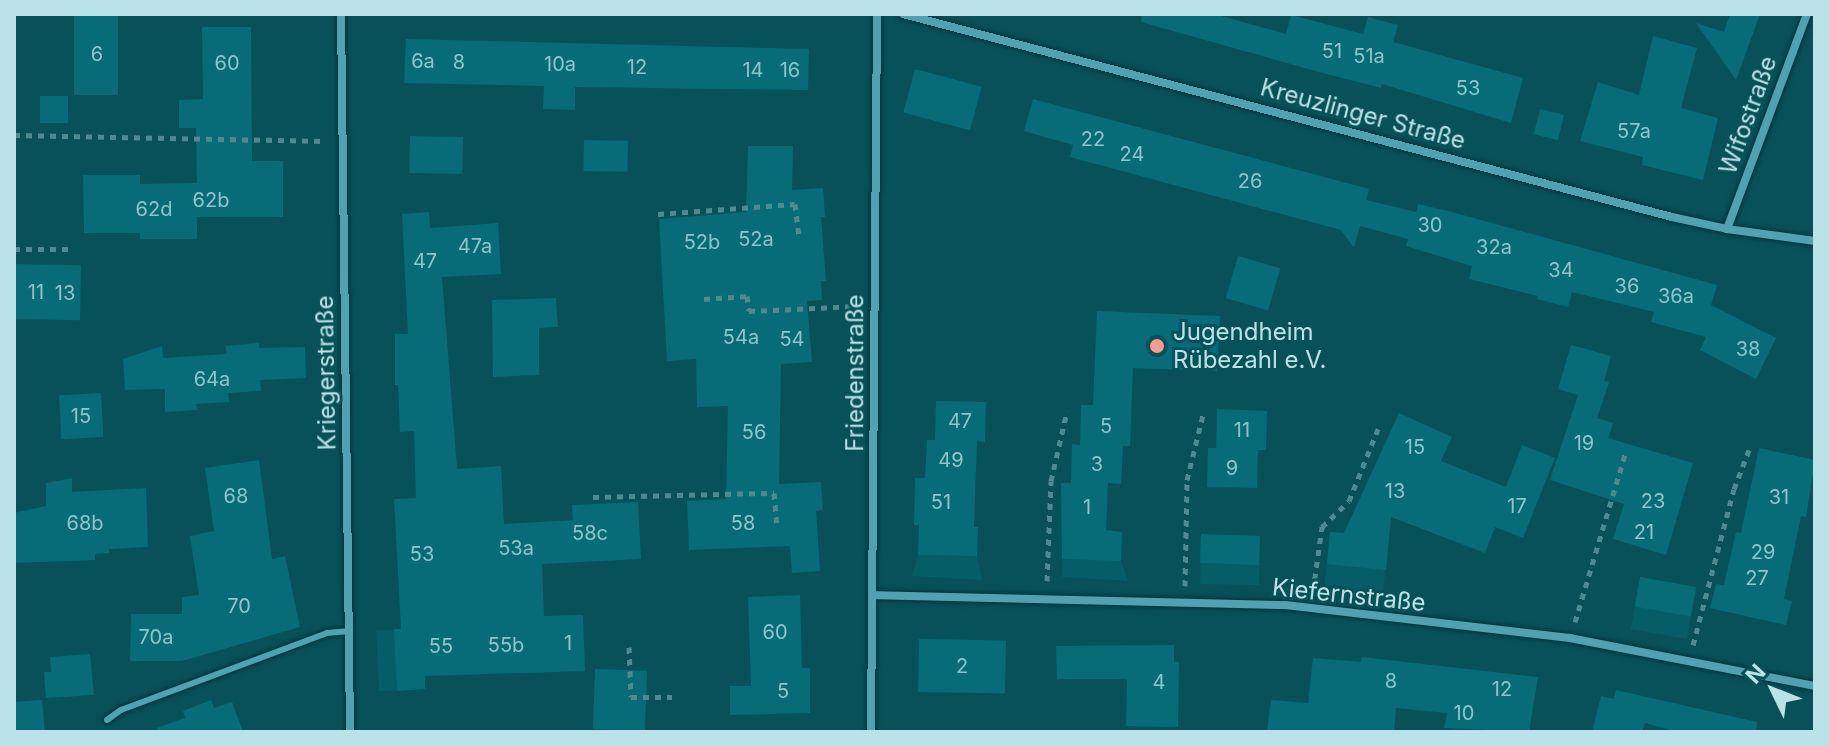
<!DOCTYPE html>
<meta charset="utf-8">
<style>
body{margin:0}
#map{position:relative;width:1829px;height:746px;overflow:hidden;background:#085159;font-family:Inter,sans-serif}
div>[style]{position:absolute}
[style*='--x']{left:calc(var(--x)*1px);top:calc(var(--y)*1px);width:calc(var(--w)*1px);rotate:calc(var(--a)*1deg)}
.built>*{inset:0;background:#055e67;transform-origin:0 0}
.building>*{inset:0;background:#076c77;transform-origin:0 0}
.path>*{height:5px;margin-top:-2.5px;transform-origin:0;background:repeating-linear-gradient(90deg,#4f8a91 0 6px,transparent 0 12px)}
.roads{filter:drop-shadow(0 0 2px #03343a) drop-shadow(0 0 2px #03343a)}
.service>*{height:6px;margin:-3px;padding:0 3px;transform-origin:3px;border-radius:3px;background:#50a2ae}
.minor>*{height:8px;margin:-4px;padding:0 4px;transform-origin:4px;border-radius:4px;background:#50a2ae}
.dots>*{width:22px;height:22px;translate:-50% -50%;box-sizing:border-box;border:4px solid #085159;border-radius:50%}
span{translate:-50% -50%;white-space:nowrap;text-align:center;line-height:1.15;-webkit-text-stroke:6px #085159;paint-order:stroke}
.number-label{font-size:20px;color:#8ec4cc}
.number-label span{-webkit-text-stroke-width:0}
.street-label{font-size:24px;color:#bbe2e8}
.poi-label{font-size:24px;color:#bbe2e8}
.left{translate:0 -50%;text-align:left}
.frame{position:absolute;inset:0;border:16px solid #bbe2e8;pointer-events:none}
.north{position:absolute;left:1733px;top:650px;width:80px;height:80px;-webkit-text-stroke:6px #085159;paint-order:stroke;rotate:313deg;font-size:22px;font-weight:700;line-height:32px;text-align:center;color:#bbe2e8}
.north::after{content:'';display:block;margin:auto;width:28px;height:36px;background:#bbe2e8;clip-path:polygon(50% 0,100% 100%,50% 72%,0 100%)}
</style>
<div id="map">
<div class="built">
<i style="clip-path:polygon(919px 526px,978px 527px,977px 556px,982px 580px,912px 576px,918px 555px)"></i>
<i style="clip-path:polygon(1063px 531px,1122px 532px,1121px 561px,1128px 581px,1062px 577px)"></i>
<i style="left:1330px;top:532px;width:59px;height:59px;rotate:6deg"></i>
<i style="left:1201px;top:535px;width:59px;height:49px;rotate:1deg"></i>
<i style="left:1640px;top:577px;width:57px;height:53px;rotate:10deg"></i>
<i style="left:422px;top:628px;width:61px;height:46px;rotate:87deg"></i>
</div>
<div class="building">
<i style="left:74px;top:14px;width:44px;height:81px"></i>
<i style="clip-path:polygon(1142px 14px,1214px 14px,1286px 34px,1291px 15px,1363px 34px,1368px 17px,1398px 25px,1393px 42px,1523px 78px,1511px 123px,1382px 84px,1381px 88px,1319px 72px,1141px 22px)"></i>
<i style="clip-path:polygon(1730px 14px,1760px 14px,1736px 80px,1696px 23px,1724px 32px)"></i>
<i style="clip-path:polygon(202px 27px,251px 27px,252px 161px,283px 161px,283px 217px,197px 217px,197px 239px,140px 239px,140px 233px,84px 233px,83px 175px,140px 175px,140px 184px,197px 183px,196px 128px,179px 128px,179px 100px,203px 99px)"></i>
<i style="clip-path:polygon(1653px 36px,1697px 48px,1681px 108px,1718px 118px,1703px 180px,1642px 165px,1643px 157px,1580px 141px,1598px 82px,1639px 95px)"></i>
<i style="clip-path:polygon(406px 39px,809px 49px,808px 90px,575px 87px,575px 110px,543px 109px,544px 86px,404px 83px)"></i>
<i style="left:915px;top:69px;width:69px;height:45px;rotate:15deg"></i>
<i style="left:40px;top:96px;width:28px;height:27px"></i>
<i style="clip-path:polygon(1033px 99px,1369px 189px,1366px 200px,1416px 212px,1418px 204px,1452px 212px,1717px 285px,1711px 305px,1776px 338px,1756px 379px,1700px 350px,1706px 337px,1651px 322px,1654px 312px,1572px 292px,1568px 307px,1537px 299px,1538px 296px,1469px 279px,1472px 266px,1406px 246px,1408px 239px,1360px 226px,1354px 248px,1341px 230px,1070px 157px,1073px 145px,1024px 131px)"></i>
<i style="left:1540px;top:109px;width:25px;height:26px;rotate:14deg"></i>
<i style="left:410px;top:136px;width:53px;height:37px;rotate:1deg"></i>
<i style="left:584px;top:140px;width:44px;height:31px;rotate:1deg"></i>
<i style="clip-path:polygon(748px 146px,793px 146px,792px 190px,823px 188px,825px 217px,821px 217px,826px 281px,821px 281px,822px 300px,807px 301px,812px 362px,781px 364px,779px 484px,821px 482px,823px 510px,816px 511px,820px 571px,792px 573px,790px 546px,689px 550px,687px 501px,726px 499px,728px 406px,697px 407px,696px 359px,667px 361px,659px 219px,746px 212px)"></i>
<i style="clip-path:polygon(429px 212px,430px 228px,498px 223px,501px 274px,442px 277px,457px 469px,501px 466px,504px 524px,573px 520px,572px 505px,638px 502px,641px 559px,542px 564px,544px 616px,583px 615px,585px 671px,425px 676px,425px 689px,397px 691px,394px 629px,401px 629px,394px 499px,416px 498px,414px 431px,400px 432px,398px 385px,395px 385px,395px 334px,408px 334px,402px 214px)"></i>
<i style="left:1238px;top:256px;width:44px;height:44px;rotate:16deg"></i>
<i style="left:14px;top:264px;width:67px;height:55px;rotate:1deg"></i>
<i style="clip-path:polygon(556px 298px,558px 327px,539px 328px,539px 375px,493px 377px,492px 300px)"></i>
<i style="clip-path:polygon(1097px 311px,1220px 316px,1217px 371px,1133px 368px,1130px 446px,1123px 446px,1121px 484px,1108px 483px,1106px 530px,1122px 532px,1121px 561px,1062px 559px,1061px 483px,1071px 483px,1072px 444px,1080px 445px,1081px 405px,1093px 405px)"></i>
<i style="clip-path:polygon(259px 343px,259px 348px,305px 347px,306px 378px,260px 380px,261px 391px,228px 393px,229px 402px,196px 404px,197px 410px,165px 412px,165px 389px,125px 390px,123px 359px,162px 346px,163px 358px,227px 354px,225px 346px)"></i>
<i style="clip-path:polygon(1571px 345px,1611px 356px,1604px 381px,1609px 382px,1597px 418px,1613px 423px,1608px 438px,1693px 463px,1666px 555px,1613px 539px,1624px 504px,1550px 480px,1578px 395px,1558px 389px)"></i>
<i style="left:101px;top:393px;width:44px;height:42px;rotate:87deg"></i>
<i style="clip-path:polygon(936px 401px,986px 402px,985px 442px,977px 441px,974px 527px,978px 527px,977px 556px,918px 555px,919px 525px,914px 525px,915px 478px,925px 478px,927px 440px,935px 440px)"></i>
<i style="clip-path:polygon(1217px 409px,1267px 411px,1266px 450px,1258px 450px,1257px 488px,1207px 487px,1208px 448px,1216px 448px)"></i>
<i style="clip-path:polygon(1399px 413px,1452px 437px,1441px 461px,1506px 487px,1522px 445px,1555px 458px,1523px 538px,1495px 527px,1485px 553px,1391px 517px,1386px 570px,1327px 564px,1330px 532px,1344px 533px)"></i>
<i style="clip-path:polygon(1759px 448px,1815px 460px,1806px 517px,1801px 516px,1784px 599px,1792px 601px,1786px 625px,1710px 608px,1716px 584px,1724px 585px,1736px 532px,1741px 533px)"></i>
<i style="clip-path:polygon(259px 460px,272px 559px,285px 556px,300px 627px,182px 661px,130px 661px,131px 614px,182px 614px,182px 597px,199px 595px,190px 536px,214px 531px,205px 468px)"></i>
<i style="clip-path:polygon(72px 478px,72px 492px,146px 488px,148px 547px,109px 549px,109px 553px,95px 554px,95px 560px,14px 563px,14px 513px,46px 506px,46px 483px)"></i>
<i style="left:1201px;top:534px;width:59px;height:29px;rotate:2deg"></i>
<i style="left:1640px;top:577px;width:57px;height:30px;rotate:10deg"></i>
<i style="clip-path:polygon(800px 595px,802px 668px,810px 668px,810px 713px,730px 715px,730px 686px,751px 686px,748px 597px)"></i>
<i style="left:919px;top:639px;width:87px;height:53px;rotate:1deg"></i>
<i style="clip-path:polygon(1174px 645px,1174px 662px,1179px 662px,1178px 727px,1126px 726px,1127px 679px,1057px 679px,1056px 646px)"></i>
<i style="clip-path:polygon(90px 654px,94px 695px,46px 698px,44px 672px,51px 672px,50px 657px)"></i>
<i style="clip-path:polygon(1362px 657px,1538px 677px,1529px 732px,1444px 728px,1447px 713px,1396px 708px,1394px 732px,1267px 732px,1271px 700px,1308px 703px,1313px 658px,1361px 662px)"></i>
<i style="left:595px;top:669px;width:52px;height:60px;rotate:2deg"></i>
<i style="clip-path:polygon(1616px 690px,1757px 722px,1756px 732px,1678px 732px,1645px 723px,1642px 732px,1592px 732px,1601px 696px,1614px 699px)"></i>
<i style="clip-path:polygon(42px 700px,45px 732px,14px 732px,14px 702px)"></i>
<i style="clip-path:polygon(211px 700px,214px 708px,232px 702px,243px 732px,158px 732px,157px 728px,185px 718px,183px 711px)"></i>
</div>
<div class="path">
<i style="--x:14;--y:135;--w:311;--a:1.1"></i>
<i style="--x:658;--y:214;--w:137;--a:-4.2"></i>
<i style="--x:795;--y:204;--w:32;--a:83"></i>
<i style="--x:14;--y:249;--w:55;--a:0"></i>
<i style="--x:704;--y:299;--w:43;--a:-4"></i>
<i style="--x:747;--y:296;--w:15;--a:82"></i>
<i style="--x:749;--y:311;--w:109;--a:-2.6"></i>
<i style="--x:593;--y:497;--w:181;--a:-1.3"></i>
<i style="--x:774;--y:493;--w:35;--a:85"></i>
<i style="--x:1047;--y:581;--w:100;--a:-87.7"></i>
<i style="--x:1051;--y:481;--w:72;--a:-77.1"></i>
<i style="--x:1185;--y:586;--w:106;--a:-88.9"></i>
<i style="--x:1187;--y:480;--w:67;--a:-76.2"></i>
<i style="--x:1313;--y:591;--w:65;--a:-82"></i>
<i style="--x:1322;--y:527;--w:37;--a:-44"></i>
<i style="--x:1349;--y:501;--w:78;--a:-68.1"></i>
<i style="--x:1575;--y:622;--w:178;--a:-73.4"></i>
<i style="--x:1693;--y:645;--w:161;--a:-75.3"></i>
<i style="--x:1734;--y:489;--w:42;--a:-69"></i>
<i style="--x:629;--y:647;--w:50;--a:87.7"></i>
<i style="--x:631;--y:697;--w:41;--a:0"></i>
</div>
<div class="roads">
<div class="service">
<i style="--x:107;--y:720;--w:17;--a:-36"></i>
<i style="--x:121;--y:710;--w:220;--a:-20.5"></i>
<i style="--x:327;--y:633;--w:23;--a:-5"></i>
</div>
<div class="minor">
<i style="--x:341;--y:14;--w:718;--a:89.28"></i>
<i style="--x:903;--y:14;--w:795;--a:14.79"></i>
<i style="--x:1672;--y:217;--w:56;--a:12.3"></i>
<i style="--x:1727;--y:229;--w:89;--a:7.8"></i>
<i style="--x:1727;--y:229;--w:229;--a:-69.6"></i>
<i style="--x:872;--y:595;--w:413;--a:1.4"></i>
<i style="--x:1285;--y:605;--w:287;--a:6.6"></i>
<i style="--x:1570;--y:638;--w:250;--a:11.1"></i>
<i style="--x:871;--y:732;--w:718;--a:-89.52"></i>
</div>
</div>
<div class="dots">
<i style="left:1157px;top:346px;background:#f59c91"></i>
</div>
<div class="number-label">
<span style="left:1332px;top:51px">51</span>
<span style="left:97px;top:54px">6</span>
<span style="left:1369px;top:56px">51a</span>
<span style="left:423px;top:61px">6a</span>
<span style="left:459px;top:62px">8</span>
<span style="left:227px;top:63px">60</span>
<span style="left:560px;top:64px">10a</span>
<span style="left:637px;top:67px">12</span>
<span style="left:753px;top:70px">14</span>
<span style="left:790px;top:70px">16</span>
<span style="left:1468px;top:88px">53</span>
<span style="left:1634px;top:131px">57a</span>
<span style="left:1093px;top:139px">22</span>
<span style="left:1132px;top:154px">24</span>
<span style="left:1250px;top:181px">26</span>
<span style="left:211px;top:200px">62b</span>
<span style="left:154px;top:209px">62d</span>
<span style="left:1430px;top:225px">30</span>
<span style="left:756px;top:239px">52a</span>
<span style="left:702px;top:242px">52b</span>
<span style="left:475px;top:246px">47a</span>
<span style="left:1494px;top:247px">32a</span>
<span style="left:425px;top:261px">47</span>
<span style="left:1561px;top:270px">34</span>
<span style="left:1627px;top:286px">36</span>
<span style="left:36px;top:292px">11</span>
<span style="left:65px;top:293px">13</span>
<span style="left:1676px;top:296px">36a</span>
<span style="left:741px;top:337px">54a</span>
<span style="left:792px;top:339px">54</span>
<span style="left:1748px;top:349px">38</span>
<span style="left:212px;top:379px">64a</span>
<span style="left:81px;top:416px">15</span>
<span style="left:960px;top:421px">47</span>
<span style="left:1106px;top:426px">5</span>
<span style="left:1242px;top:430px">11</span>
<span style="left:754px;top:432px">56</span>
<span style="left:1584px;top:443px">19</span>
<span style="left:1415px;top:447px">15</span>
<span style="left:951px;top:460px">49</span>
<span style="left:1097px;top:464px">3</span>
<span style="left:1232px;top:468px">9</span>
<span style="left:1395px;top:491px">13</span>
<span style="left:236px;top:496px">68</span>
<span style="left:1779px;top:497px">31</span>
<span style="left:1653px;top:501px">23</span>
<span style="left:941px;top:502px">51</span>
<span style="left:1517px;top:506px">17</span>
<span style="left:1087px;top:507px">1</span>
<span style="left:85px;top:523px">68b</span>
<span style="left:743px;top:523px">58</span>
<span style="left:1644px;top:532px">21</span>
<span style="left:590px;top:533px">58c</span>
<span style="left:516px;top:548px">53a</span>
<span style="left:1763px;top:552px">29</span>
<span style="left:422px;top:554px">53</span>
<span style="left:1757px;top:578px">27</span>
<span style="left:239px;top:606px">70</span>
<span style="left:775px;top:632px">60</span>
<span style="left:156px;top:637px">70a</span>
<span style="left:568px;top:643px">1</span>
<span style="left:506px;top:645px">55b</span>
<span style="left:441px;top:646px">55</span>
<span style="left:962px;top:666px">2</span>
<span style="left:1391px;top:681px">8</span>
<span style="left:1159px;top:682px">4</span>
<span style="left:1502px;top:689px">12</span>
<span style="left:783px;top:691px">5</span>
<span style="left:1464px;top:713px">10</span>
</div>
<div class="street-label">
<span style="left:1363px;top:114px;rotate:15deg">Kreuzlinger Straße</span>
<span style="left:1748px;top:115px;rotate:-70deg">Wifostraße</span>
<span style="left:326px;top:373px;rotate:-91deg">Kriegerstraße</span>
<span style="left:855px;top:373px;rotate:-90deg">Friedenstraße</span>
<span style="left:1349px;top:595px;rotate:6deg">Kiefernstraße</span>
</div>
<div class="poi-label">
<span class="left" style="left:1173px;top:346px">Jugendheim<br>Rübezahl e.V.</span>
</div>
<div class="frame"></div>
<div class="north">N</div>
</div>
